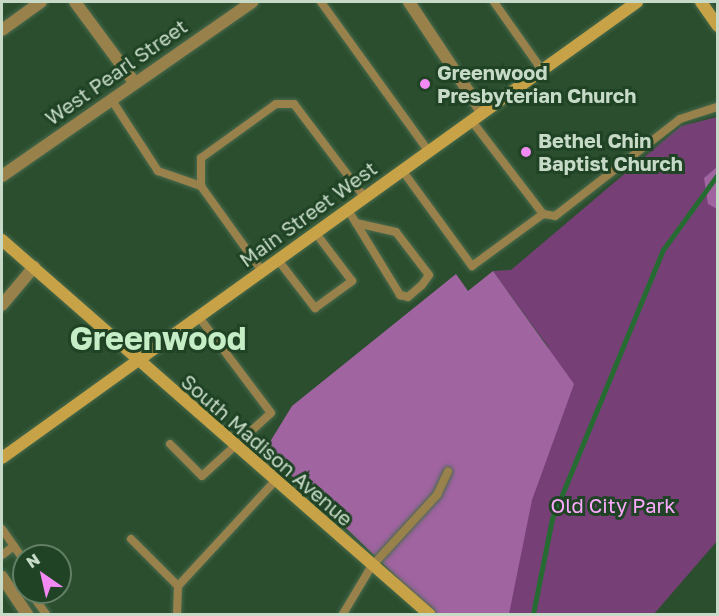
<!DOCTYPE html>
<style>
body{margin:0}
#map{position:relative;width:719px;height:616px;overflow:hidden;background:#2a4e2e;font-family:"Golos Text",sans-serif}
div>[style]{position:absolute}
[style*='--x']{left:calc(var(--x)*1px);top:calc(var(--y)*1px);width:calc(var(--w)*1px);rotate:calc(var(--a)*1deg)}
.green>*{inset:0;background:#764077}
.forest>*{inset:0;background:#a064a1}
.stream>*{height:4.5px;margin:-2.25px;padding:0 2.25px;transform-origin:2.25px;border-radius:2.25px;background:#266b32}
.roads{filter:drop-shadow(0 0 2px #496a4d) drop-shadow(0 0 2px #496a4d)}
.lane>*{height:8px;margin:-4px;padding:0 4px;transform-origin:4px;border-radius:4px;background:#99814b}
.street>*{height:12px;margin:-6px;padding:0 6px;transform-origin:6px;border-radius:6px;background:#99814b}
.secondary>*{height:12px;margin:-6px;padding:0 6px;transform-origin:6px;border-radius:6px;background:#c7a246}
.dots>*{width:16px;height:16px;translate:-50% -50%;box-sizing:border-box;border:3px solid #1f4324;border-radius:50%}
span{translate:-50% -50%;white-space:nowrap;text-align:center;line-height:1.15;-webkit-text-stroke:6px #1f4324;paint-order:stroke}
.street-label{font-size:20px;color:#c6dac7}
.poi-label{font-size:20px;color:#c6dac7;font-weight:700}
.left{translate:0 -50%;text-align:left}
.park-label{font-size:20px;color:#fdaafe}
.town-label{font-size:32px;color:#c5eec7;font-weight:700}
.frame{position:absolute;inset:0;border:3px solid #c6dac7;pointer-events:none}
.north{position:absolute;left:12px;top:544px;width:60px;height:60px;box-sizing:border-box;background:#1f4324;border:2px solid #627f65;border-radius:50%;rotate:326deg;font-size:16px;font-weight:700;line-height:24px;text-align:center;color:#c6dac7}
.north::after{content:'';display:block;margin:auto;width:21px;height:27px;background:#f28af3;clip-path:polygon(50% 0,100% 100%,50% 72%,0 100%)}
</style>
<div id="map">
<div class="green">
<i style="clip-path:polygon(717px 117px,717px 541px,654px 614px,468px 614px,549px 348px,493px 271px,511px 270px,681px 126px)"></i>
</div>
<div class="forest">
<i style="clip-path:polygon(717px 167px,717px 209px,708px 204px,704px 178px)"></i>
<i style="clip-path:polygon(493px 271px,574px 384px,532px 500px,509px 614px,435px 614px,265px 450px,292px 406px,456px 274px,468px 291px)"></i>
</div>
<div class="stream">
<i style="--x:533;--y:614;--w:97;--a:-78.7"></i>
<i style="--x:552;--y:519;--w:291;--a:-67.6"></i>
<i style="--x:663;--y:250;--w:94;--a:-54.1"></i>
</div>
<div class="roads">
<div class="lane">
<i style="--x:321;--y:2;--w:185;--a:54.2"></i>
<i style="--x:494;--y:2;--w:83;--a:54.8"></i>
<i style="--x:111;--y:99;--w:86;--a:56.9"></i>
<i style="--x:158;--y:171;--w:46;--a:19.2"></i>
<i style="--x:471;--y:120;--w:118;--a:52.5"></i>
<i style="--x:402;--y:170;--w:119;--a:53.9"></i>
<i style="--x:472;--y:266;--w:88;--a:-36.2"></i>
<i style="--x:543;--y:214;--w:12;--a:9"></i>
<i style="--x:555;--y:216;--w:158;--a:-37.8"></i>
<i style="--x:680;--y:119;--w:40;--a:-18"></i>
<i style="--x:348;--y:210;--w:100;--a:58.5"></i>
<i style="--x:400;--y:295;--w:8;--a:14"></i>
<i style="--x:408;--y:297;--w:18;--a:-41"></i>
<i style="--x:422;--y:285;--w:12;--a:-55"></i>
<i style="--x:429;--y:275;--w:54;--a:-127.5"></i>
<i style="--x:396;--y:232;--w:41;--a:-167.3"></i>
<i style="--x:278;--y:260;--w:61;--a:52.4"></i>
<i style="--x:315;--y:308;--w:46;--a:-36.1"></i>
<i style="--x:352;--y:281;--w:61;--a:-127.1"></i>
<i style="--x:262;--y:271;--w:105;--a:-125.7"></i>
<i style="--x:201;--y:186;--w:28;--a:-90"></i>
<i style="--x:201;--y:158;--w:92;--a:-35.8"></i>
<i style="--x:276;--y:104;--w:18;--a:0"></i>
<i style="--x:294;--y:104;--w:118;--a:52.9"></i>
<i style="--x:170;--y:444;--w:45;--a:45"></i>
<i style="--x:202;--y:476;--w:93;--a:-42.4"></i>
<i style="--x:271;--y:413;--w:120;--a:-126.9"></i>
<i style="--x:2;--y:529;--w:32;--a:55"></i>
<i style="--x:131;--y:539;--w:66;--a:45"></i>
<i style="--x:2;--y:555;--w:15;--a:-37"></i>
<i style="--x:30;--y:592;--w:27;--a:54"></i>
<i style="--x:177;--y:614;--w:28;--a:-88"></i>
<i style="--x:178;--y:586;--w:142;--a:-47.3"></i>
<i style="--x:343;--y:614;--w:55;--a:-59.2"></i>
<i style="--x:371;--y:567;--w:98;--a:-47.5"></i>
<i style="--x:437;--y:495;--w:26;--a:-65"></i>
</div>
<div class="street">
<i style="--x:75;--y:2;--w:99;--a:53.6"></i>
<i style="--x:409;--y:2;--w:132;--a:56.4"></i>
<i style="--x:2;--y:30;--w:48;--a:-35.7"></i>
<i style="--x:2;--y:176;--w:305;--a:-34.8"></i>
<i style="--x:2;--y:305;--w:50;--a:-49.9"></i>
<i style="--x:2;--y:577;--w:45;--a:56"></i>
</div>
<div class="secondary">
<i style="--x:701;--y:2;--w:29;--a:55"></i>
<i style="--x:2;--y:240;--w:568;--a:41.21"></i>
<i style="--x:2;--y:458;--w:782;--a:-35.68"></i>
</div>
</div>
<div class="dots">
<i style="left:425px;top:84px;background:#f28af3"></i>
<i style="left:526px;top:152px;background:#f28af3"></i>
</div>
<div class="street-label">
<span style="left:116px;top:72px;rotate:-35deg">West Pearl Street</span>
<span style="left:308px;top:214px;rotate:-36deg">Main Street West</span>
<span style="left:267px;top:450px;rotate:41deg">South Madison Avenue</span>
</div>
<div class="poi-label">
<span class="left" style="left:437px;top:84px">Greenwood<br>Presbyterian Church</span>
<span class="left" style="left:538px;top:152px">Bethel Chin<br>Baptist Church</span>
</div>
<div class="park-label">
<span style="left:613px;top:505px">Old City Park</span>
</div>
<div class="town-label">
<span style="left:158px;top:338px">Greenwood</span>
</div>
<div class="frame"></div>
<div class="north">N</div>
</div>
